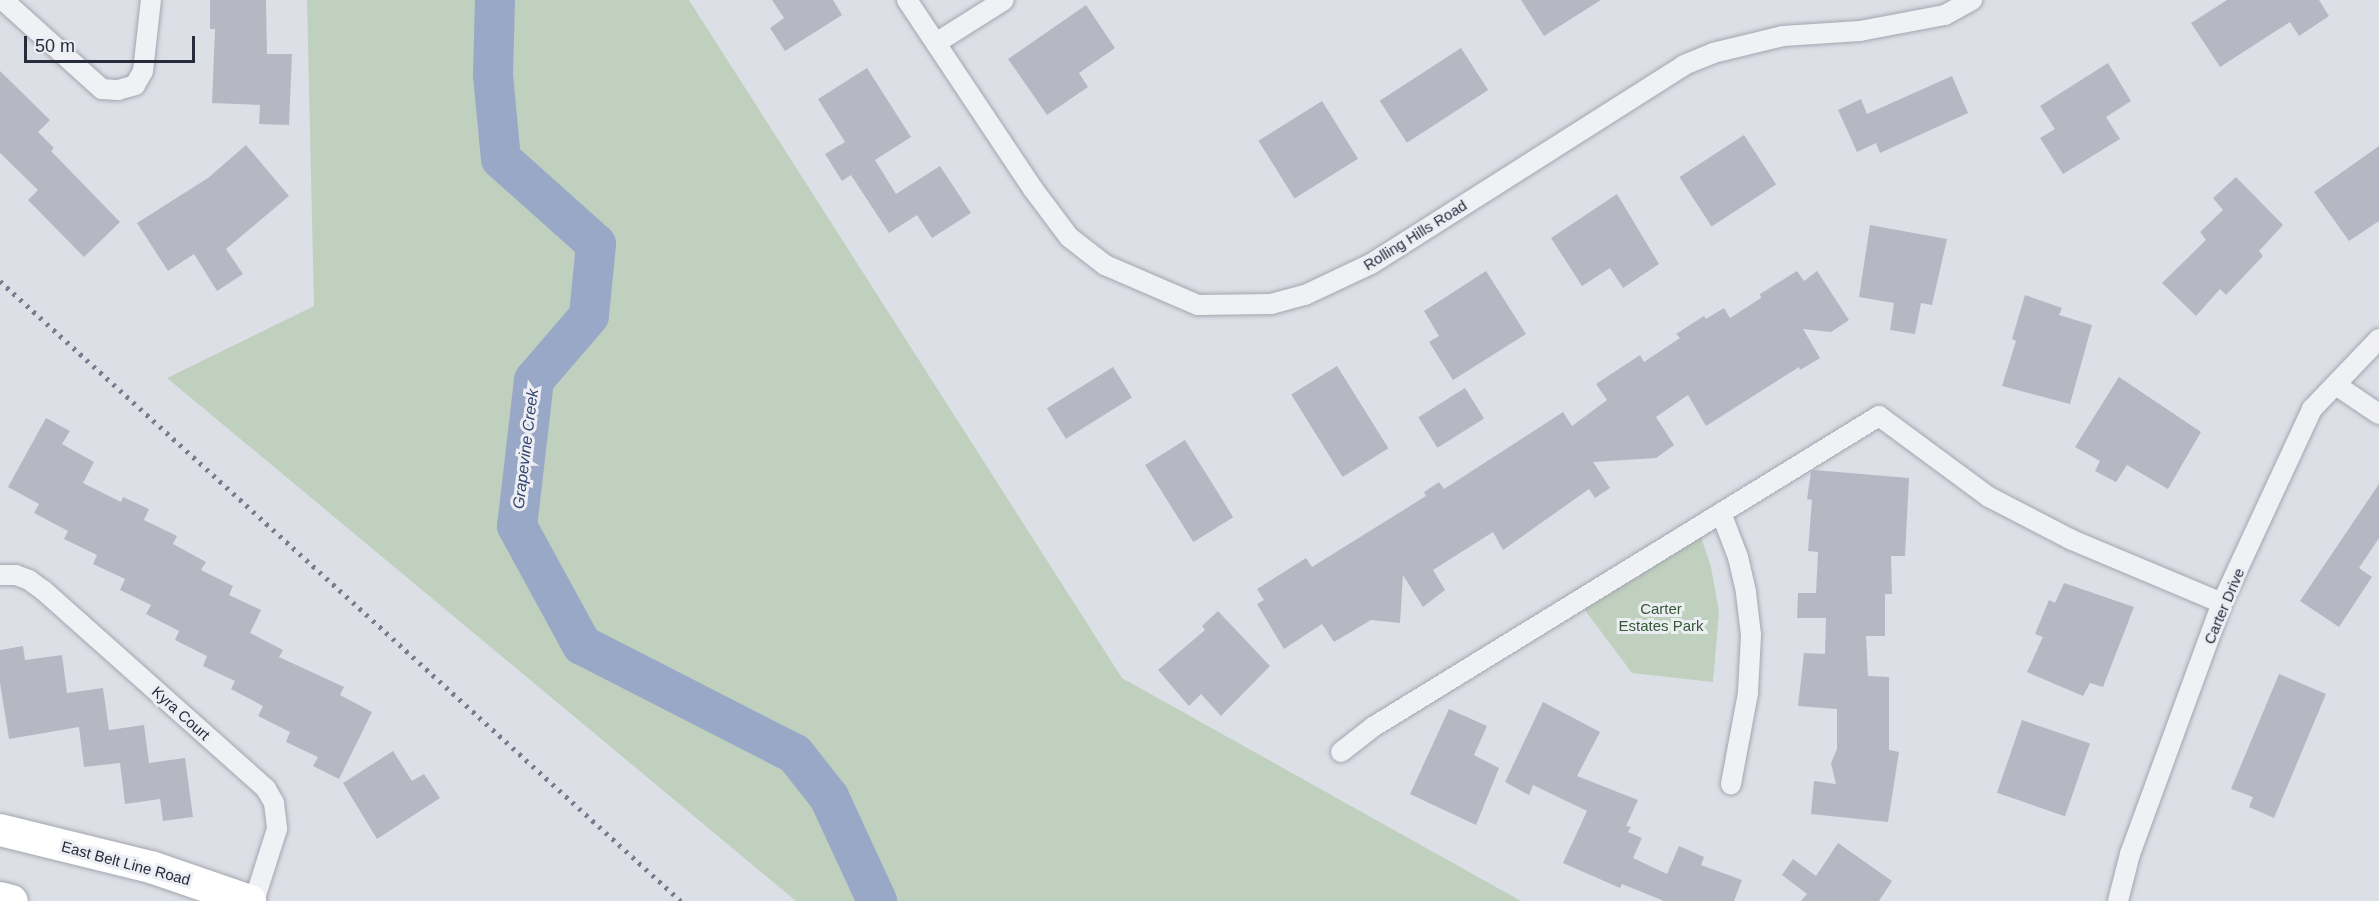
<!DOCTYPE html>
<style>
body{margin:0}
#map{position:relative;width:2379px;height:901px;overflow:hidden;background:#dddfe6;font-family:Arial,sans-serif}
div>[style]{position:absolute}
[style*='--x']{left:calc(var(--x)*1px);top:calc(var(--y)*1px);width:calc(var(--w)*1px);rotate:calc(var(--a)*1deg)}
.green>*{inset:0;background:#c0d0be}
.river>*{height:40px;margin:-20px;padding:0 20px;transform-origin:20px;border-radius:20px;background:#99a8c6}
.building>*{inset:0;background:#b5b8c3;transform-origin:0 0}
.roads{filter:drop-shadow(0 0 2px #a3a6b0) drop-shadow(0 0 2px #a3a6b0)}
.minor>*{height:20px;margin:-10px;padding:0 10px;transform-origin:10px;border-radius:10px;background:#f0f1f5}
.primary>*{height:32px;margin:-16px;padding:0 16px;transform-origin:16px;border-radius:16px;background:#fff}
.rail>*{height:4.5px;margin-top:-2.25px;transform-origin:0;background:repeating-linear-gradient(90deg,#777d8f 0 3px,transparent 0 9px)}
span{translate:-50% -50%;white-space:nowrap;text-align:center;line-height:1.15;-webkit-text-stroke:6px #eceef4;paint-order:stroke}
.street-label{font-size:15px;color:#272c3c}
.park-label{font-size:15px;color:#365835}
.water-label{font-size:16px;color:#33456f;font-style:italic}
.scale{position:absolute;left:24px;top:36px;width:171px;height:27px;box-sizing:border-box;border:3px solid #272c3c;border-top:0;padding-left:8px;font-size:18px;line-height:21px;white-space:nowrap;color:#272c3c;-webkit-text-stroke:4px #eceef4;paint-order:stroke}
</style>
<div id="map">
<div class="green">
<i style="clip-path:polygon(307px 0,689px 0,1122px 678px,1521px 901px,796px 901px,167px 378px,314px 306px)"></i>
<i style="clip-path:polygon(1698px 527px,1711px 567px,1719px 612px,1713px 682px,1632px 673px,1578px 601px)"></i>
</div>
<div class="river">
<i style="--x:495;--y:0;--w:75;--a:91.5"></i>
<i style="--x:493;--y:75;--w:84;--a:84.6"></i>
<i style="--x:501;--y:159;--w:127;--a:41.8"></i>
<i style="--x:596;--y:244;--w:72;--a:95.6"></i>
<i style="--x:589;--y:316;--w:84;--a:130.7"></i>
<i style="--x:534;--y:380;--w:147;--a:96.6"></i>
<i style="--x:517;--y:526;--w:136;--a:61.4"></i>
<i style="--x:582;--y:645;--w:239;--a:27.1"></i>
<i style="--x:795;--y:754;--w:55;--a:51.7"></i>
<i style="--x:829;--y:797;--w:115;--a:65.2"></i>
</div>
<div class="building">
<i style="clip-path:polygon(210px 0,266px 0,267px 54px,292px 54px,289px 125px,259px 124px,260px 105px,212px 103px,215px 29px,210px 29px)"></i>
<i style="clip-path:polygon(772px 0,833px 0,842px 15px,785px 51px,770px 28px,784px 18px)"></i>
<i style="clip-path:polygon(1521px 0,1601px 0,1544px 36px)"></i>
<i style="clip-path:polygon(2227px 0,2319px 0,2329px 16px,2299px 36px,2290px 22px,2220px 67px,2191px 23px)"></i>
<i style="clip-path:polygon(1086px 5px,1115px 48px,1079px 73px,1088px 87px,1047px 115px,1008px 59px)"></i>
<i style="left:1461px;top:48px;width:50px;height:97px;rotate:57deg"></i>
<i style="clip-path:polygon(2108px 63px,2131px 101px,2106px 117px,2120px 139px,2063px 174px,2040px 138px,2055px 129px,2040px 106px)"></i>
<i style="clip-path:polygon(867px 68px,911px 137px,875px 160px,896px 194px,940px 166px,971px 213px,932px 238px,917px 215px,889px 233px,851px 175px,842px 181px,825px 154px,845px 142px,818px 99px)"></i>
<i style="clip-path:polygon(0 71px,50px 120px,38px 132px,54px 148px,51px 151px,120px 222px,84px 257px,28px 200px,38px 190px,0 153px)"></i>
<i style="clip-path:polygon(1952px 76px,1968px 113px,1880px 153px,1876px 143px,1857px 152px,1838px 110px,1861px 99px,1867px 114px)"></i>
<i style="left:1322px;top:101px;width:68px;height:75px;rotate:58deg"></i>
<i style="left:1744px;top:135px;width:59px;height:77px;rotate:57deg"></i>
<i style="clip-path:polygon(246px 145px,289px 196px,226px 249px,243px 274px,217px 291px,194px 254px,168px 271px,137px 223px,208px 178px)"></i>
<i style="clip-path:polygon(2379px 146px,2379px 221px,2349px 241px,2314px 192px)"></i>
<i style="clip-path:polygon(2236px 177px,2283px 225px,2259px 251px,2263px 256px,2226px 295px,2220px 289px,2196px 316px,2162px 283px,2206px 240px,2200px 232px,2223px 210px,2213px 198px)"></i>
<i style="clip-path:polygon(1617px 194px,1659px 264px,1623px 288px,1610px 268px,1582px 286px,1551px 238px)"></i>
<i style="clip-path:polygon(1870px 225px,1947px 239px,1932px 305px,1921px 303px,1915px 334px,1890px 330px,1894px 303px,1859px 297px)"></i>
<i style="clip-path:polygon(1486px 271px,1526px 334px,1453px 380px,1429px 342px,1439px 336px,1424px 311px)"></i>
<i style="clip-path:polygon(1797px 271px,1804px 281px,1817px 271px,1849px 320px,1831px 332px,1803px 329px,1820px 358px,1800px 370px,1799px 367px,1706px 426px,1688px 395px,1656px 417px,1674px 445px,1656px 458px,1593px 462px,1610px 488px,1595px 498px,1589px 489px,1503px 550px,1493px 532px,1433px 570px,1445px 590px,1423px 607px,1403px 575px,1400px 623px,1371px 620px,1334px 642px,1322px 624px,1284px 649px,1257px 604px,1264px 600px,1257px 589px,1306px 558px,1312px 567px,1426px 496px,1424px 492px,1439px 482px,1444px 489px,1563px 412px,1572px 426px,1607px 400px,1596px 384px,1640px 355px,1644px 362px,1680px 338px,1676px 334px,1704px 316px,1706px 319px,1724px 308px,1730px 318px,1761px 298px,1760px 294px)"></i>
<i style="clip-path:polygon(2025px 295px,2062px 308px,2059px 315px,2092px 325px,2070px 404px,2002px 386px,2016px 341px,2012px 339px)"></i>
<i style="left:1337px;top:366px;width:97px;height:54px;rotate:58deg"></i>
<i style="left:1113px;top:367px;width:36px;height:78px;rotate:58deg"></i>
<i style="clip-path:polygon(2119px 377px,2201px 432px,2168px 489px,2127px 465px,2116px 482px,2095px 471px,2100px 461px,2075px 447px)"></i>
<i style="left:1465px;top:388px;width:36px;height:55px;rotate:58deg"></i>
<i style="clip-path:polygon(46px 418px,70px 431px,62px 444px,94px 462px,83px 483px,121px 502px,123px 497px,149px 509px,144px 520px,177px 536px,173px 544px,206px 562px,201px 570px,233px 586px,229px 595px,261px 610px,250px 633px,283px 650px,279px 657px,344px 687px,340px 695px,372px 712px,339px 779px,313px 766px,318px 757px,286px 742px,290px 732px,258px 716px,263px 706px,231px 689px,235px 681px,203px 666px,207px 656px,175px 640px,179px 631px,146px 614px,151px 605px,120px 590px,125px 579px,93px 564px,97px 555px,64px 539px,68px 531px,34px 513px,39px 504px,8px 487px)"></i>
<i style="left:1185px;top:440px;width:91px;height:47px;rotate:58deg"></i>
<i style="clip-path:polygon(1814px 470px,1909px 478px,1905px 556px,1891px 556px,1892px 594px,1885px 594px,1885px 636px,1866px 636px,1868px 676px,1889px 677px,1889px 750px,1899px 752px,1888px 822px,1811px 814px,1814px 781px,1836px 784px,1831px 763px,1837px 749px,1837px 709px,1798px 706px,1804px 653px,1825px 654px,1826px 618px,1797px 618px,1798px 593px,1816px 593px,1818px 552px,1808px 551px,1812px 500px,1807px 499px,1811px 472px)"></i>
<i style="clip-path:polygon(2379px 484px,2379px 538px,2359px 568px,2372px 577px,2339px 627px,2300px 601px)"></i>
<i style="clip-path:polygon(2064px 583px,2134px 607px,2103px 687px,2090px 683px,2083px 696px,2027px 672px,2043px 637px,2035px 634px,2049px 600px,2055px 603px)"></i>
<i style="clip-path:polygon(1218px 611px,1270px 666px,1221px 716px,1201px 694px,1189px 706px,1158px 670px,1205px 630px,1202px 626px)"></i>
<i style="clip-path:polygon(23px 646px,25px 660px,62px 655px,67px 693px,103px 688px,109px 730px,144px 725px,149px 763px,185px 758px,193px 817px,163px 821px,160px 799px,125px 804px,120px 763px,84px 767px,79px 727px,9px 739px,0 683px,0 650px)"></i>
<i style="clip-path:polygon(2279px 674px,2326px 694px,2274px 818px,2249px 807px,2253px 797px,2231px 789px)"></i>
<i style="clip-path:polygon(1543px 702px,1600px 732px,1577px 776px,1638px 800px,1626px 826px,1631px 827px,1628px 832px,1642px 838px,1633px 858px,1667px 874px,1679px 846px,1704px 857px,1701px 865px,1742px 880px,1734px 901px,1664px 901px,1622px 884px,1620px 888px,1563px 863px,1587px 811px,1533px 785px,1529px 795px,1505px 782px)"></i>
<i style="clip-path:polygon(1449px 709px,1487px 726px,1474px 755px,1499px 768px,1476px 825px,1410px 794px)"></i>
<i style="left:2022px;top:720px;width:72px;height:77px;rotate:19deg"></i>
<i style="clip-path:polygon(393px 751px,412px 781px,424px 774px,440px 798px,377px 839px,343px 783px)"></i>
<i style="clip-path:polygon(1838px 843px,1892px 881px,1879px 901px,1801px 901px,1807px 894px,1782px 875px,1793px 859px,1816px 876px)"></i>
</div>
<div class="roads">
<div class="minor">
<i style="--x:3;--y:0;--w:133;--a:42"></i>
<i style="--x:102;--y:89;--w:16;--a:4"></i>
<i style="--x:118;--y:90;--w:18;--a:-16"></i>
<i style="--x:135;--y:85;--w:16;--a:-60"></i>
<i style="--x:143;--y:71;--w:71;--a:-83.6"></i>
<i style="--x:907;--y:0;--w:227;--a:56.3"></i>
<i style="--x:1033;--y:189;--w:60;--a:53.1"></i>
<i style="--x:1069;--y:237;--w:46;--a:37.9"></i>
<i style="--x:1105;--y:265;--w:101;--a:23.3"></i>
<i style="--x:1198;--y:305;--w:73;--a:-0.8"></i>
<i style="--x:1271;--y:304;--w:35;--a:-15"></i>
<i style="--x:1305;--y:295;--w:73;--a:-25.2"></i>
<i style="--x:1371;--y:264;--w:371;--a:-32.4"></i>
<i style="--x:1684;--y:65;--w:31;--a:-22"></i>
<i style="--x:1713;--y:53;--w:72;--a:-13.7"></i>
<i style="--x:1783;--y:36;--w:77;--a:-3.7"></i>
<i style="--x:1860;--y:31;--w:86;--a:-10.7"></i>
<i style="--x:1945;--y:15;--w:31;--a:-29"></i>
<i style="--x:936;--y:43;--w:80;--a:-32.3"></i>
<i style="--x:2336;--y:385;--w:52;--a:34"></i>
<i style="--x:1721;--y:513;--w:47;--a:68.9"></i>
<i style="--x:1738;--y:557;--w:37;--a:77"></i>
<i style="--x:1746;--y:593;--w:42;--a:83.2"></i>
<i style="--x:1751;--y:635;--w:58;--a:93"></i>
<i style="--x:1748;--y:693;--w:93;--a:100.6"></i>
<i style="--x:0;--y:575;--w:16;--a:0"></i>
<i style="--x:16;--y:575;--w:14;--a:21"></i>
<i style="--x:29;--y:580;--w:17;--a:36"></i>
<i style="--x:43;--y:590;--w:299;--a:41.7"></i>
<i style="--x:266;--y:789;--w:16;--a:60"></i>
<i style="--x:274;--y:803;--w:26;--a:83"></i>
<i style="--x:277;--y:829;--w:76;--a:107.7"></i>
<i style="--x:1341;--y:752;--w:41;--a:-38"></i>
<i style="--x:1373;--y:727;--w:594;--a:-31.58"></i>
<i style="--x:1879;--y:416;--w:137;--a:36.4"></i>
<i style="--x:1989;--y:497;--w:93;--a:27.4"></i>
<i style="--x:2072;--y:540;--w:163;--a:22.8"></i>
<i style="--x:2118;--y:901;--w:49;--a:-75.7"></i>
<i style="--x:2130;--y:854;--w:267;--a:-69.9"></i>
<i style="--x:2222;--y:603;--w:214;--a:-65.1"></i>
<i style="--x:2312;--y:409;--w:97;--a:-46.3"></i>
</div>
<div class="primary">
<i style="--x:0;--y:830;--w:155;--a:13.8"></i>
<i style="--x:151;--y:867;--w:105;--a:19"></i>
<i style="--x:0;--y:898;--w:12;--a:14"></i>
</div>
</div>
<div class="rail">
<i style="--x:0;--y:281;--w:921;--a:42.32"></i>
</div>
<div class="street-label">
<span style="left:1415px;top:235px;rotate:-32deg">Rolling Hills Road</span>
<span style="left:2224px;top:606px;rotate:-67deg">Carter Drive</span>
<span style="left:181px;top:713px;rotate:42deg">Kyra Court</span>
<span style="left:126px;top:863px;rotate:15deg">East Belt Line Road</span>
</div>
<div class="park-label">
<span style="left:1661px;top:617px">Carter<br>Estates Park</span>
</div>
<div class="water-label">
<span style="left:526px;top:449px;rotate:-83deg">Grapevine Creek</span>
</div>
<div class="scale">50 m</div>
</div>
